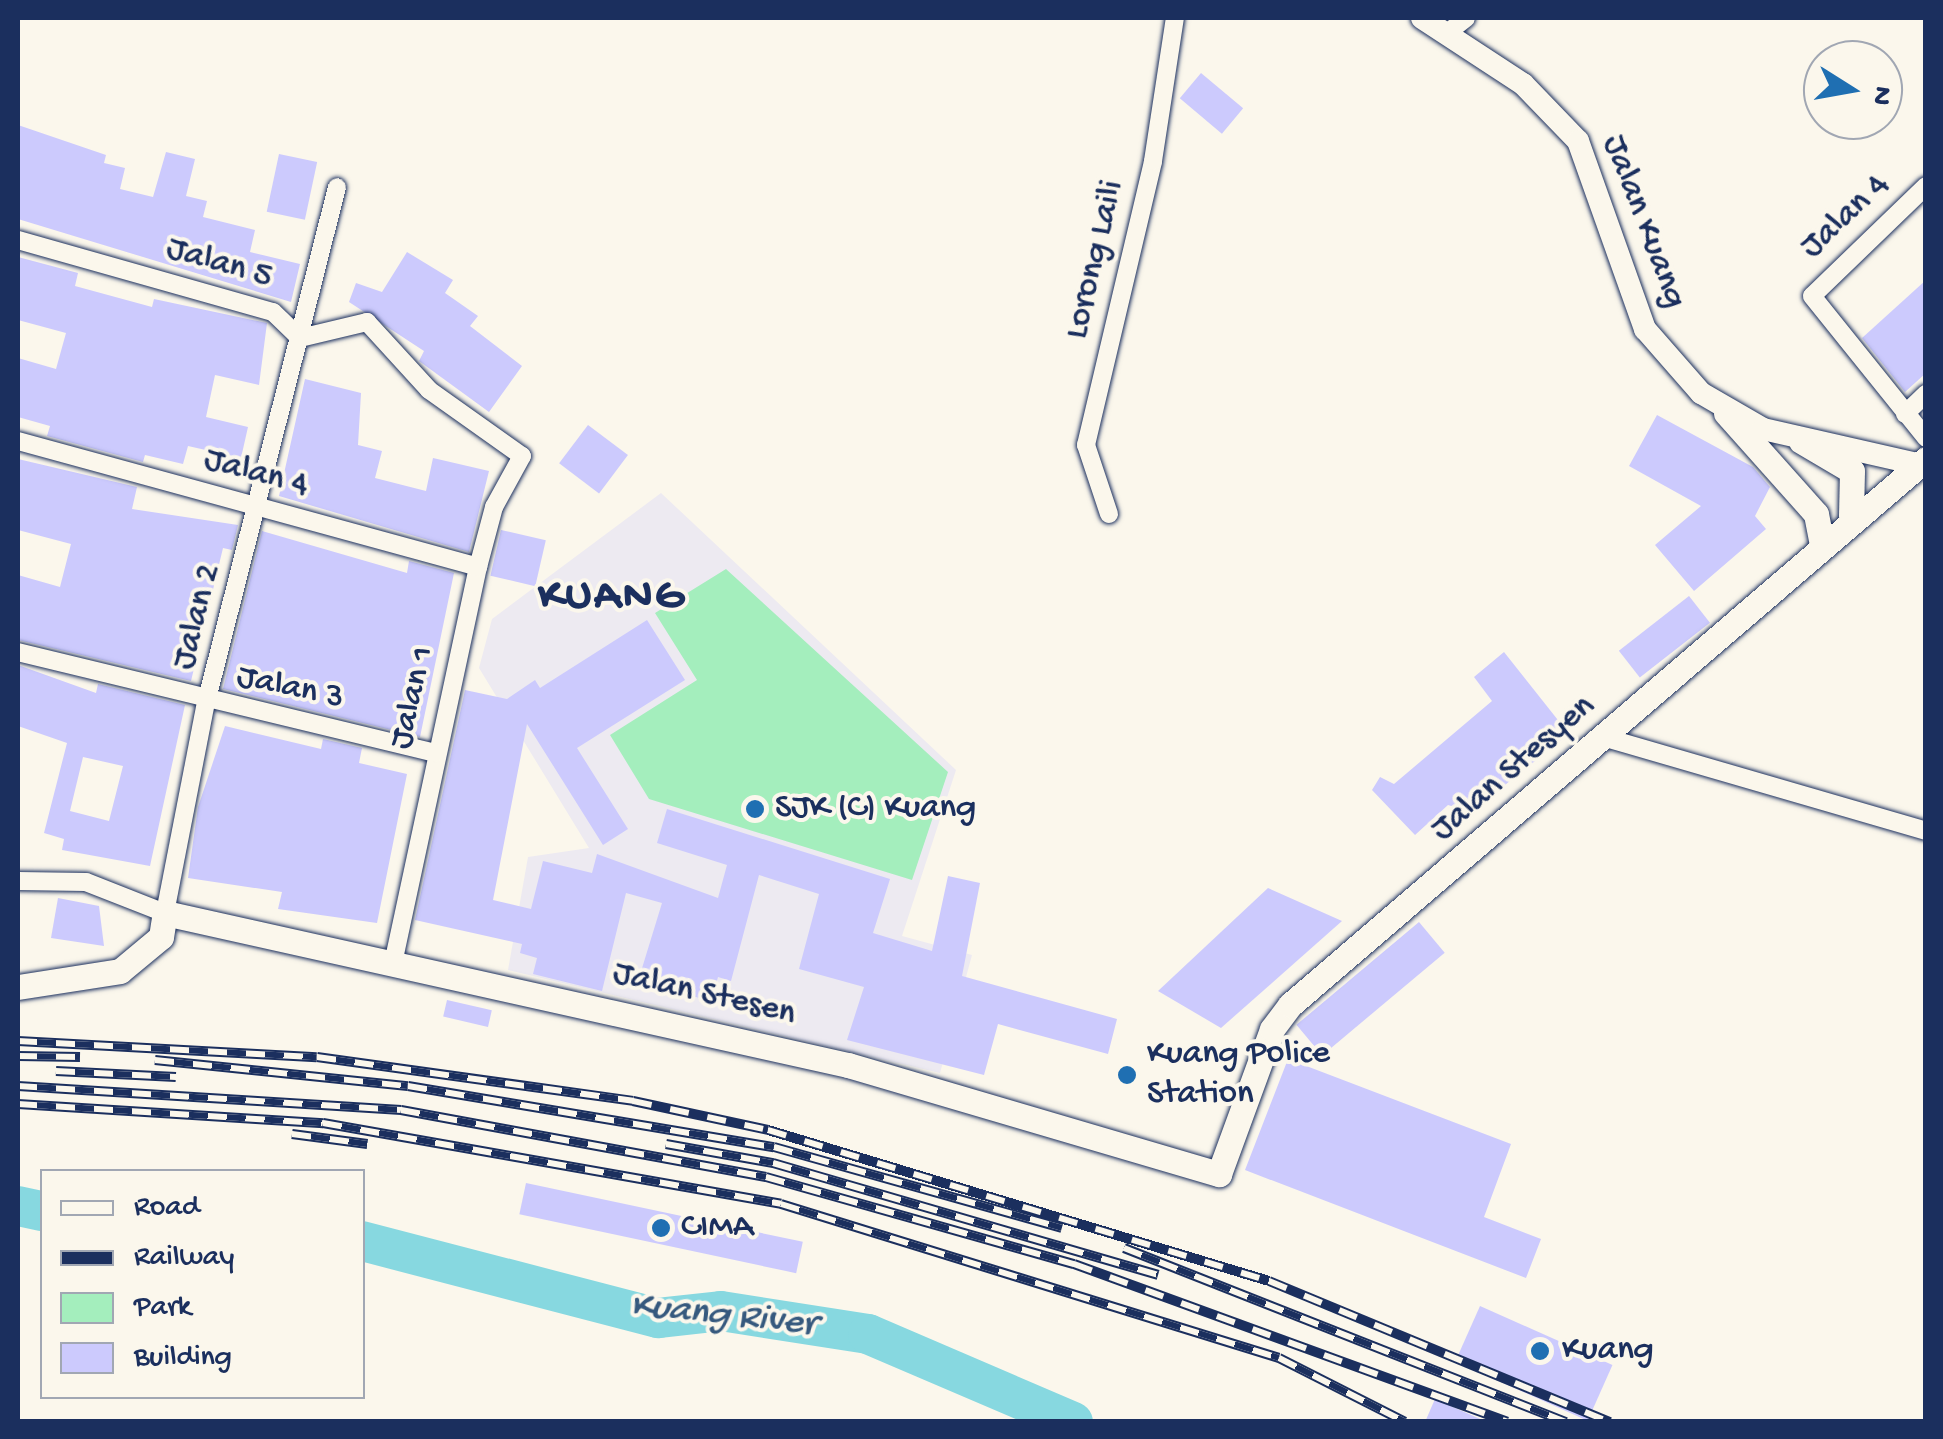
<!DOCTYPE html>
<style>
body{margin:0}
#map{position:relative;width:1943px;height:1439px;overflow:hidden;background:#fbf7ec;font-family:"Gochi Hand",sans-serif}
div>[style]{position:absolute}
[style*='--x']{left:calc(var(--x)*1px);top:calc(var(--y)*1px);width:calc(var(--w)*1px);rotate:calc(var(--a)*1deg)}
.built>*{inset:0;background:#edeaf1}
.green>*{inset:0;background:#a4eebd}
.river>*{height:40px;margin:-20px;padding:0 20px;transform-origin:20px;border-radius:20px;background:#87d8e0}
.building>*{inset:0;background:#cccafd;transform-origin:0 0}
.roads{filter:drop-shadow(0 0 2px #1b2f5e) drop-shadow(0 0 2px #1b2f5e)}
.minor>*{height:18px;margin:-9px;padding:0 9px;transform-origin:9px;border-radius:9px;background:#fbf7ec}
.tertiary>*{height:22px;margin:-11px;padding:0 11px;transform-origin:11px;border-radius:11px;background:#fbf7ec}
.secondary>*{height:25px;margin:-12.5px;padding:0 12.5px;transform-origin:12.5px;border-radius:12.5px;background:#fbf7ec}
.rail>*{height:10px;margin-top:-5px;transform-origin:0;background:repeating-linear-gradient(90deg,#fbf7ec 0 19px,#1b2f5e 0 38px);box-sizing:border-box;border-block:2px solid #1b2f5e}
.dots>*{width:28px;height:28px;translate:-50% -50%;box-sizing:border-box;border:5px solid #fbf7ec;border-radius:50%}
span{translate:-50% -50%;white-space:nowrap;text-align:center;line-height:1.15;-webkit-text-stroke:8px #fbf7ec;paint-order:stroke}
.street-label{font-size:35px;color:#1b2f5e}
.poi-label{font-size:35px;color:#1b2f5e}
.left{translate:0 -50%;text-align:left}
.water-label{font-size:38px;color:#36597e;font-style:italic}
.district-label{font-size:45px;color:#1b2f5e;font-weight:700;letter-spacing:2.5px}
.frame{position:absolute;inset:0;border:20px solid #1b2f5e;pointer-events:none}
.legend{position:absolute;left:40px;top:1169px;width:325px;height:230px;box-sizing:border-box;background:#fbf7ec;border:2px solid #a1a7b3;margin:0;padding:12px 18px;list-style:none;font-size:30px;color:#1b2f5e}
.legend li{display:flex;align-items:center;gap:20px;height:50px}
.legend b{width:50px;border:2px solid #a1a7b3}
.north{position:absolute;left:1803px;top:40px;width:100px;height:100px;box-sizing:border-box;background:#fbf7ec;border:2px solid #a1a7b3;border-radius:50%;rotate:101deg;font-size:28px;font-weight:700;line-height:40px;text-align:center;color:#1b2f5e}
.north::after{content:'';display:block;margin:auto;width:35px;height:45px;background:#1f6fb2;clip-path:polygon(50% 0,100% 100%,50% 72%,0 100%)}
</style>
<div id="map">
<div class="built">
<i style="clip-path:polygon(661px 493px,956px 770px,902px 936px,972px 955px,940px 1073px,508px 970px,528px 857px,589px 848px,479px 668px,492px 619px)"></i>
</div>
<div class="green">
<i style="clip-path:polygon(726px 569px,948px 772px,912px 880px,649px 799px,610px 735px,697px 680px,655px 613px)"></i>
</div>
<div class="river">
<i style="--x:18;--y:1206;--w:25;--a:12"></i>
<i style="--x:362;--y:1241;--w:306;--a:14.6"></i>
<i style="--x:658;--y:1318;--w:63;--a:-6.3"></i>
<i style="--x:721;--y:1311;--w:149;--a:8.9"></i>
<i style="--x:868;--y:1334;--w:223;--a:23.2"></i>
</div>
<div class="building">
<i style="left:1201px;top:73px;width:55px;height:33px;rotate:40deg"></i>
<i style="clip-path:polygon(18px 125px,106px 155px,104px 163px,125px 168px,120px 189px,153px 197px,166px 152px,195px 159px,186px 196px,207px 201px,203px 217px,255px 230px,250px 252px,300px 264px,291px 302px,18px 219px)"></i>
<i style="left:279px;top:154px;width:39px;height:59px;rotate:12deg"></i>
<i style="clip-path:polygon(407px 252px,453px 280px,445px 293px,478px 316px,470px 326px,522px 366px,489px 412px,419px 361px,424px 351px,349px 302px,356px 283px,382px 292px)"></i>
<i style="clip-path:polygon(18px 257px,78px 273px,75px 286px,152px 307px,154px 299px,267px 323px,259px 385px,215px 375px,206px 417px,248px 427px,241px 458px,188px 446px,183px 464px,145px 455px,143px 462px,47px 436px,50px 426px,18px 417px,18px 358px,56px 369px,66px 333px,18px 320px)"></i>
<i style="clip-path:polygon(1926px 280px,1926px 373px,1905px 392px,1862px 338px)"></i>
<i style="clip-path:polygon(305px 379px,361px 393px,358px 445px,382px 451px,375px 478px,426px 491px,433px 458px,489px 471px,469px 552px,279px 496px)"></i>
<i style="clip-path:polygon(1657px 415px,1753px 467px,1770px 487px,1755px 516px,1766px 529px,1694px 591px,1655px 545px,1701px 506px,1629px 466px)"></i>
<i style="left:588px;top:425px;width:50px;height:48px;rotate:37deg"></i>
<i style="clip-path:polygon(18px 459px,137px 487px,132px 509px,238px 525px,232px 550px,223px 548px,191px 681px,18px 640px,18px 575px,60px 587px,71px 544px,18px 530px)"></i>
<i style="left:501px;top:530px;width:46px;height:47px;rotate:13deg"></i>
<i style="clip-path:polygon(262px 531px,407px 573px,409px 561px,454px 573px,420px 737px,223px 689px)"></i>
<i style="left:1689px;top:596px;width:34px;height:89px;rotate:52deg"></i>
<i style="clip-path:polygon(647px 620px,685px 680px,577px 748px,628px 829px,603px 845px,527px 724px,493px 900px,531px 909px,543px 861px,592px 873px,597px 854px,718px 898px,727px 865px,657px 843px,667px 809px,890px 879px,873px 933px,932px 951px,948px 876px,980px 883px,962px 976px,1117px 1019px,1108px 1054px,998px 1024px,984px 1075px,847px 1040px,864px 987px,799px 969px,819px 894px,759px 875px,731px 981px,718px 977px,711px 1002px,639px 978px,662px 903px,626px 893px,602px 991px,533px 974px,537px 958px,520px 953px,522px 944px,415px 920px,465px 690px,507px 699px,535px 680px,540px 688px)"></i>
<i style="clip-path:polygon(1504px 652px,1569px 734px,1471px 812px,1448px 805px,1415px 835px,1372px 790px,1380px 777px,1394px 784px,1492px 701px,1474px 677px)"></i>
<i style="clip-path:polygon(evenodd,18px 665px,96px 693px,98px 684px,185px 705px,150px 866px,62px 850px,64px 839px,44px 833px,67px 743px,18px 726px,18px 665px,83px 757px,123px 766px,109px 821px,70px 811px,83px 757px)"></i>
<i style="clip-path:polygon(225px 726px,321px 749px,323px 739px,362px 748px,359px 763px,407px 774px,377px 923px,278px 909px,282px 892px,188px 878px,198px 807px)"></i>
<i style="clip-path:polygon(1268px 888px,1342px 921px,1221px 1028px,1158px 991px)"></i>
<i style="clip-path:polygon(58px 898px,99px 906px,104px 946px,51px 938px)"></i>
<i style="left:1419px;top:922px;width:40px;height:160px;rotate:50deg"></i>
<i style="left:447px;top:1000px;width:46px;height:17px;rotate:13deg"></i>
<i style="clip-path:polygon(1288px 1059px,1511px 1144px,1484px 1217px,1541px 1239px,1526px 1278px,1245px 1170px)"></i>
<i style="left:526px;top:1183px;width:283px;height:32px;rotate:12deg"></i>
<i style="left:1480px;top:1306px;width:145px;height:61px;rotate:24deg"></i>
<i style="clip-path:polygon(1435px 1399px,1487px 1422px,1425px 1422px)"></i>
</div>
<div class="roads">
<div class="minor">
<i style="--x:1447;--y:33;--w:24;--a:-38"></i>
<i style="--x:1926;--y:186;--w:158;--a:136"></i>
<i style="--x:1812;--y:296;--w:182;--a:51.2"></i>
<i style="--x:18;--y:240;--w:265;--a:15.8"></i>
<i style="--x:273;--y:312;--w:37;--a:44"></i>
<i style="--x:300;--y:338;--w:69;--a:-13.4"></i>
<i style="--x:367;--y:322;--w:92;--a:47.6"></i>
<i style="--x:429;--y:390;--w:114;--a:35.4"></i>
<i style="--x:522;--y:456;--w:58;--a:118.8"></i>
<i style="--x:494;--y:507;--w:62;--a:104.9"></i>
<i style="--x:478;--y:567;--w:404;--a:102.1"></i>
<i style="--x:1905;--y:414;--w:29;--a:-44"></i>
<i style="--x:18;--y:441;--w:477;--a:15.3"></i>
<i style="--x:1109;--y:514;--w:73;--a:-108.4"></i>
<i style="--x:1086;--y:445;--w:292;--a:-76.7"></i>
<i style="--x:1153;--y:161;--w:145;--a:-81.3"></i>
<i style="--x:18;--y:652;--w:429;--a:13.6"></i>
<i style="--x:1603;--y:737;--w:336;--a:16.2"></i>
<i style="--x:18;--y:881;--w:68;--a:0.8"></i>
<i style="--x:86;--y:882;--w:85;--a:21.4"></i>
<i style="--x:165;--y:913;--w:214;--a:-79"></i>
<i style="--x:206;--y:703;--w:532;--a:-75.75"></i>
</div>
<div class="tertiary">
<i style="--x:1422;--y:18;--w:121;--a:33.2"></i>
<i style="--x:1523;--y:84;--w:79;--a:46"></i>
<i style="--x:1578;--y:141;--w:200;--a:70.4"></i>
<i style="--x:1645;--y:329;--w:85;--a:48.8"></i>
<i style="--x:1701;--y:393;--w:72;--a:30.1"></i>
<i style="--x:1763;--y:429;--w:167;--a:12.8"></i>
</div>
<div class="secondary">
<i style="--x:1726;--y:413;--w:135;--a:48.3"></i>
<i style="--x:1816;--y:514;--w:32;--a:79"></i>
<i style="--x:1801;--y:441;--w:59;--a:30.5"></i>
<i style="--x:1852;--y:471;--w:45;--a:91.3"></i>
<i style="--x:18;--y:987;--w:103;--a:-8.9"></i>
<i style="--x:120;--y:971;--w:53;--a:-39.7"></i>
<i style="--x:161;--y:937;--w:24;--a:-81"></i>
<i style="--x:165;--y:913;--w:700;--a:12.55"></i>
<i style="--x:848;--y:1065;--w:387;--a:16.4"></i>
<i style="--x:1219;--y:1174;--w:154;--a:-69.9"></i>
<i style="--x:1272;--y:1029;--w:30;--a:-53"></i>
<i style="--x:1290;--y:1005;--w:838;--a:-40.65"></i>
</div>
</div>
<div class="rail">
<i style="--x:18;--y:1041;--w:299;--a:3.1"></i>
<i style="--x:317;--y:1057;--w:319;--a:7.9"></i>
<i style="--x:633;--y:1101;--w:138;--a:12.1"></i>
<i style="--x:768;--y:1130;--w:523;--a:16.77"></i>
<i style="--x:1269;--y:1281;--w:369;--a:22.5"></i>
<i style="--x:18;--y:1056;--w:62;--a:0.9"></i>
<i style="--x:155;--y:1060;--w:254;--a:5.9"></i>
<i style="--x:408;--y:1086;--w:371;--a:9.5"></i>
<i style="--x:774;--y:1147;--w:299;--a:15.7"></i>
<i style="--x:56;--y:1071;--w:120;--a:2.9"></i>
<i style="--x:18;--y:1086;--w:384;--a:3.6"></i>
<i style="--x:401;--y:1110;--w:371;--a:10.4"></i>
<i style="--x:766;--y:1177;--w:320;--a:15.8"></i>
<i style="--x:1074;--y:1264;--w:461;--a:20"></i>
<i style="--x:18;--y:1104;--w:306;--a:3.6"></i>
<i style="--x:323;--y:1123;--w:465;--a:10"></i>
<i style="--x:781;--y:1204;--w:521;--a:17.18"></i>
<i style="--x:1279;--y:1358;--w:141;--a:26.9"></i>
<i style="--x:292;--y:1134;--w:76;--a:7.6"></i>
<i style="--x:666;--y:1144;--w:109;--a:10.1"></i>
<i style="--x:773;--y:1163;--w:401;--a:16.2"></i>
<i style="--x:1124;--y:1248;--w:475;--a:21.5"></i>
</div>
<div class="dots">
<i style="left:755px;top:809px;background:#1f6fb2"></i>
<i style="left:1127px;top:1075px;background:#1f6fb2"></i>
<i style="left:661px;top:1228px;background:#1f6fb2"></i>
<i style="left:1540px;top:1351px;background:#1f6fb2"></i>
</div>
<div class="street-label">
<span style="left:1846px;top:217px;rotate:-43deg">Jalan 4</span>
<span style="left:1643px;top:222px;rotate:69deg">Jalan Kuang</span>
<span style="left:1096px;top:260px;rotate:-77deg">Lorong Laili</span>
<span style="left:219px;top:264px;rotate:16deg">Jalan 5</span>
<span style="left:256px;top:474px;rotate:15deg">Jalan 4</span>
<span style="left:198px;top:617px;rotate:-76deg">Jalan 2</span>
<span style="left:290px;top:689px;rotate:12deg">Jalan 3</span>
<span style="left:414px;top:698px;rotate:-77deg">Jalan 1</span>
<span style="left:1514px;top:769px;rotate:-41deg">Jalan Stesyen</span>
<span style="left:704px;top:995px;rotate:13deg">Jalan Stesen</span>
</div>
<div class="poi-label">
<span class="left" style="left:775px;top:809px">SJK (C) Kuang</span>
<span class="left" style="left:1147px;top:1075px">Kuang Police<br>Station</span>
<span class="left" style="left:681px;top:1228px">CIMA</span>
<span class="left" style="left:1562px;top:1351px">Kuang</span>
</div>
<div class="water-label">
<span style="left:723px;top:1317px;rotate:6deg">Kuang River</span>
</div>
<div class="district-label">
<span style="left:612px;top:598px">KUANG</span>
</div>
<div class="frame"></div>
<ul class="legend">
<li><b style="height:12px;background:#fbf7ec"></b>Road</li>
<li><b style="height:12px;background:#1b2f5e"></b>Railway</li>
<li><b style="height:28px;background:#a4eebd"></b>Park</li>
<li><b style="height:28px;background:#cccafd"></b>Building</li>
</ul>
<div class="north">N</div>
</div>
